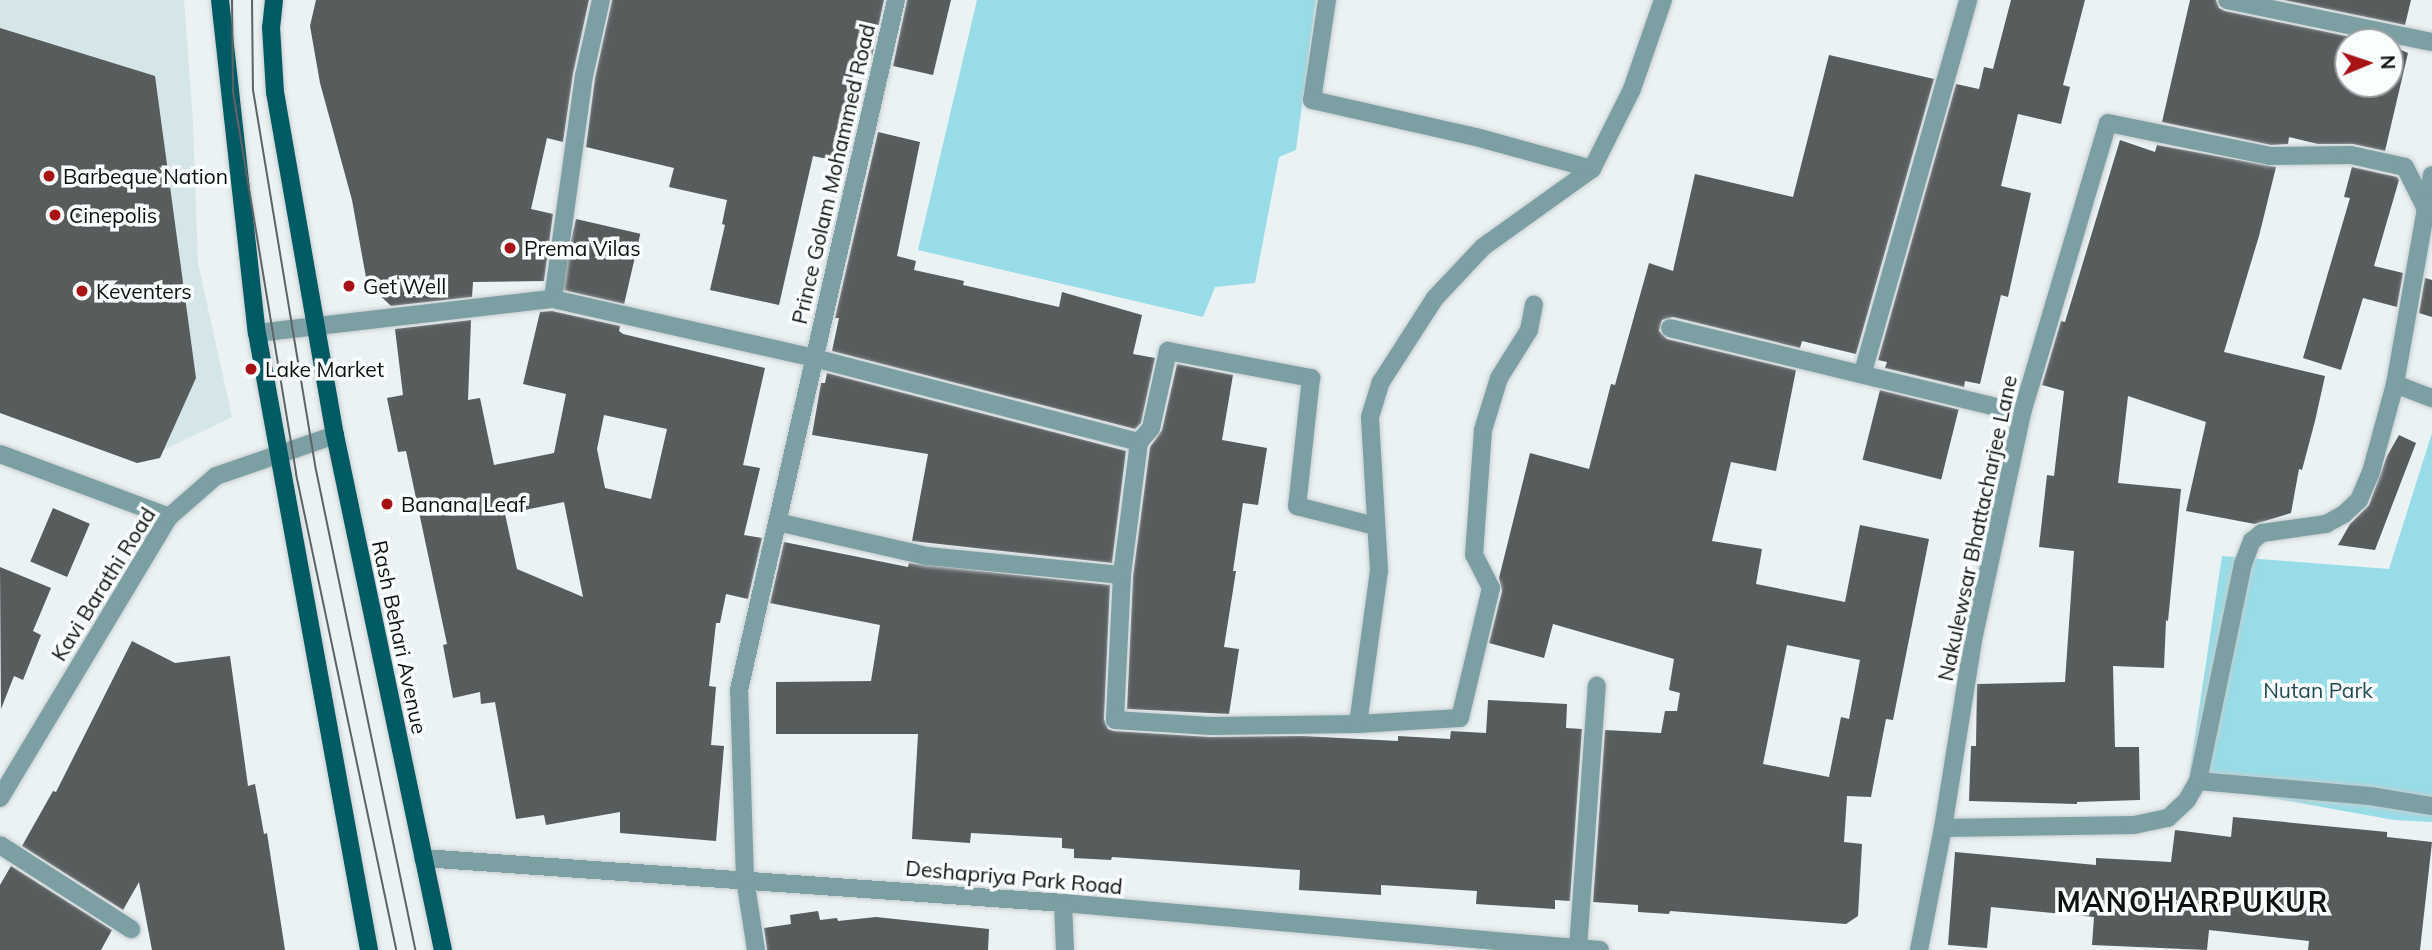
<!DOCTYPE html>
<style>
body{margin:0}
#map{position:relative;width:2432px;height:950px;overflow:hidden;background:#ebf2f3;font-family:Mulish,sans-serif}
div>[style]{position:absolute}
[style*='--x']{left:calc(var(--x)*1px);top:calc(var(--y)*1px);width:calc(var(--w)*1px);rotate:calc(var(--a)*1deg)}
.built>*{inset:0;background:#d5e6e8}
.green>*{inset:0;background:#97dce6}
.building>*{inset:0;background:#575c5d;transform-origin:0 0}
.roads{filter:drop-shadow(0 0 2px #c8cecf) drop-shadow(0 0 2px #c8cecf)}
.service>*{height:18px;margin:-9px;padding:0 9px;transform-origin:9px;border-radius:9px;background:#7c9fa4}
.minor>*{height:18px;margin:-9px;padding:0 9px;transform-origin:9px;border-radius:9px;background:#7c9fa4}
.primary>*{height:18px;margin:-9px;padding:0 9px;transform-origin:9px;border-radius:9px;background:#005b64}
.tram>*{height:2px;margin:-1px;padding:0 1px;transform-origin:1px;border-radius:1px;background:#5f6364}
.dots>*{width:19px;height:19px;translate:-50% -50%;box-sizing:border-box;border:4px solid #fbfeff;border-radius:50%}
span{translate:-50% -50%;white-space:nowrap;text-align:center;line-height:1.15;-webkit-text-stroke:7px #fbfeff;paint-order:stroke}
.street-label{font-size:21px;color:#0e1011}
.poi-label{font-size:21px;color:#0e1011}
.left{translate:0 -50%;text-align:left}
.park-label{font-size:21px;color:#224b51}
.district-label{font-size:28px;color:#0e1011;font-weight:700;letter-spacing:2px}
.north{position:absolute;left:2334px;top:28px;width:70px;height:70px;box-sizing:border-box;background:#fbfeff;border:2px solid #9c9fa0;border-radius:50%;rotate:88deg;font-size:19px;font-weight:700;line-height:28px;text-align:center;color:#0e1011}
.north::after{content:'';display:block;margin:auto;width:24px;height:32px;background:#a71215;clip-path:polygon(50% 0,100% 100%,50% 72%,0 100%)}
</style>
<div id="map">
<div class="built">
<i style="clip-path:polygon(0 0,184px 0,193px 122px,198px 263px,232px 417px,137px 463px,0 395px)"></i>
</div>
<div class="green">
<i style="clip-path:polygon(977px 0,1316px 0,1296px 150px,1279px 157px,1255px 283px,1215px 287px,1203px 317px,918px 250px)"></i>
<i style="clip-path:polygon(2432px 433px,2432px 822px,2394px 820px,2188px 783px,2222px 556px,2389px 569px)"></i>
</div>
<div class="building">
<i style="clip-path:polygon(316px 0,589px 0,573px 74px,563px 142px,547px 138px,531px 209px,553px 214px,544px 281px,473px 282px,472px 297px,391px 306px,367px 283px,352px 200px,320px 83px,310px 26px)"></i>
<i style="clip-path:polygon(612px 0,884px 0,871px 61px,857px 57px,842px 124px,855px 127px,847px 163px,813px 156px,779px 305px,710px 290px,725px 225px,722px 224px,727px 200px,669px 187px,674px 168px,586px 147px,595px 78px)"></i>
<i style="clip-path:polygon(907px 0,951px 0,933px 75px,893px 66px)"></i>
<i style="clip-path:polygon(2011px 0,2085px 0,2063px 85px,2070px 87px,2061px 124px,2018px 114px,2001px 186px,2031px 193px,2008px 297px,2001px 295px,1980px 384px,1965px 381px,1964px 387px,1885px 368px,1887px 362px,1878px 360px,1956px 84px,1979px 89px,1984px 67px,1993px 69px)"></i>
<i style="clip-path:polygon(2190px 0,2216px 0,2219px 8px,2225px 11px,2375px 42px,2348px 42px,2348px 84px,2390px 84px,2390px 45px,2408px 53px,2385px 151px,2353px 144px,2318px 144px,2289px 137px,2288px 144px,2271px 145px,2162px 122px)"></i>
<i style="clip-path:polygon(2284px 0,2411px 0,2405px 25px)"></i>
<i style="clip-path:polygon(0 28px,155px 76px,196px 378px,160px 458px,137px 463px,0 413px)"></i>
<i style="clip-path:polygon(evenodd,1829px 55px,1934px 79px,1856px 354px,1802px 341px,1800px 348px,1673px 317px,1662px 320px,1659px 331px,1667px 339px,1796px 370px,1776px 471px,1731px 462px,1712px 541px,1762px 549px,1756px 584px,1845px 602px,1860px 525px,1929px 539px,1893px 720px,1886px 719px,1871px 797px,1847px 796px,1844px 842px,1862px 844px,1858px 916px,1846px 924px,1670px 911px,1669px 914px,1638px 912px,1638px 905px,1593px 902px,1605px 730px,1661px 733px,1665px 711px,1677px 711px,1680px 693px,1669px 690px,1674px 659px,1553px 624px,1544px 658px,1489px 643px,1502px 591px,1499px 578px,1530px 453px,1589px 469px,1611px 384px,1615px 385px,1649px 263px,1673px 271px,1695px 174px,1793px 197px,1829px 55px,1787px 645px,1860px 660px,1849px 719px,1841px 717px,1829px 777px,1763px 764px,1787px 645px)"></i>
<i style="clip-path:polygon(878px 132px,920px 142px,897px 256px,916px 261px,914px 270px,964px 281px,963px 285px,1059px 307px,1062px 292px,1142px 315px,1133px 354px,1155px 358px,1141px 423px,1135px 429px,832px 351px,839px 318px,835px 318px)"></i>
<i style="clip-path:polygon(2120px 140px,2155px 152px,2157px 145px,2276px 167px,2259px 236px,2224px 352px,2325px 376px,2315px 421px,2302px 470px,2299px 469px,2291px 513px,2255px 524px,2186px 511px,2206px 422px,2128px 396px,2118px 483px,2181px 489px,2168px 621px,2166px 620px,2164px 668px,2113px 666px,2115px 747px,2139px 747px,2140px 800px,2077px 802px,2077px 804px,1969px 801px,1971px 746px,1976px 746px,1977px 684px,2065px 682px,2074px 551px,2039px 547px,2047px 475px,2054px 476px,2064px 391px,2042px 385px,2061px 321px,2065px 322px)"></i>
<i style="clip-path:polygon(2352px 167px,2397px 177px,2399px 180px,2374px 266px,2403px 273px,2397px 307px,2363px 298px,2341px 370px,2303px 358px,2350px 198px,2344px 197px)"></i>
<i style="left:576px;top:219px;width:66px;height:72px;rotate:13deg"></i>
<i style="clip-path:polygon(2425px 278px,2432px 280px,2432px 317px,2419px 313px)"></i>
<i style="clip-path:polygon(evenodd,552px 311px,620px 326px,619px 331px,623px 334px,765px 368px,743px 465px,760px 468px,744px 535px,762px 538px,748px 599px,726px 594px,720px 623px,716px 623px,709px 686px,716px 687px,711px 745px,724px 746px,716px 841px,620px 833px,620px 812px,546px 825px,544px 815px,516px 819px,495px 702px,481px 704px,480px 692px,453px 698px,443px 645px,447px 644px,406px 451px,398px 452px,387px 398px,403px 395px,395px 329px,471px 320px,468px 400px,480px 398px,494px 465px,554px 453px,566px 394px,523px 384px,540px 312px,552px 311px,604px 415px,667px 429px,651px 499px,605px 488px,597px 449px,604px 415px,552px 311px,564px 502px,583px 597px,517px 569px,505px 514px,564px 502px)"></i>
<i style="clip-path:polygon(1177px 364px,1233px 375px,1222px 440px,1267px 448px,1258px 505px,1243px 503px,1233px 571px,1236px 571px,1224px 647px,1239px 649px,1229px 714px,1127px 709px,1133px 576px,1150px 447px,1162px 430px)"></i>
<i style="clip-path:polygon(827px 373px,1126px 451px,1112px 563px,912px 541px,928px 454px,812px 435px,821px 383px,825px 383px)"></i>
<i style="left:1880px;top:390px;width:81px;height:72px;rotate:14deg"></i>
<i style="clip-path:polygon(2399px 435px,2416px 443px,2375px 550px,2338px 545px,2350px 524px,2369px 505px,2387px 456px)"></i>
<i style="left:53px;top:508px;width:40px;height:58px;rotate:23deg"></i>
<i style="clip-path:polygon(784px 542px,908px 567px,909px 563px,1110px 585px,1104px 719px,1108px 729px,1114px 731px,1211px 737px,1303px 736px,1398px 741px,1398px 736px,1450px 739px,1451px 731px,1486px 733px,1488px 700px,1567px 704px,1566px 728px,1582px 729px,1570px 901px,1555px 900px,1555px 909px,1476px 904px,1477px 891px,1381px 885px,1381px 895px,1299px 890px,1300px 870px,1112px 857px,1111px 860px,1074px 858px,1074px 849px,1062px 848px,1062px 838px,971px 833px,970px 843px,912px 839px,918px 734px,776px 734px,776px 682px,871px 681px,880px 625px,770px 603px)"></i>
<i style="clip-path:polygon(0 567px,51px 588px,33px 631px,41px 635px,23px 680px,14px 676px,1px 709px)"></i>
<i style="clip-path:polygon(132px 641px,175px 663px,230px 656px,248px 786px,255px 784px,264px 834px,267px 833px,285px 950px,152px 950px,139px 882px,123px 910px,22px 846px,53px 791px,56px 792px)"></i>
<i style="clip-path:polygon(2233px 817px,2387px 832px,2387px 837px,2432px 842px,2420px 950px,2308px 950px,2309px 941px,2209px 930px,2207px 950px,2092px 945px,2094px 917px,1991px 907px,1987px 948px,1948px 945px,1955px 852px,2096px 865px,2096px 858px,2171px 862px,2175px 830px,2231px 837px)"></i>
<i style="clip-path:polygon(11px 866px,112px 930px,101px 950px,0 950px,0 885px)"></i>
<i style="clip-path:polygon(818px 911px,820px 920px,837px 918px,838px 921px,876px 917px,989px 929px,988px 950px,767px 950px,764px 928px,791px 924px,790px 915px)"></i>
</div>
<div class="roads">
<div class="service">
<i style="--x:0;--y:845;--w:156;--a:32.7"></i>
</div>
<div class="minor">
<i style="--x:1327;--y:0;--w:101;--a:98.5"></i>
<i style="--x:1312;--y:100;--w:168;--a:12.7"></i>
<i style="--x:1476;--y:137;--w:120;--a:15.4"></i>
<i style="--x:2227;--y:0;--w:209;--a:11.6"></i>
<i style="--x:553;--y:299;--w:225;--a:-82.1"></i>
<i style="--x:584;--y:76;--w:78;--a:-77.4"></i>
<i style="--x:1670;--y:328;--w:362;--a:13.6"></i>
<i style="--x:257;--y:333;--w:298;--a:-6.6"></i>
<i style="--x:553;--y:299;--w:268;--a:12.7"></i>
<i style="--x:814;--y:358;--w:336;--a:14.5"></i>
<i style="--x:1139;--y:442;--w:134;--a:97.3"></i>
<i style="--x:1122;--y:575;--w:145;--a:92.8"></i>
<i style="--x:1115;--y:720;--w:96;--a:3.6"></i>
<i style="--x:1211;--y:726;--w:147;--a:-0.8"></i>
<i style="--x:1358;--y:724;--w:102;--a:-3.4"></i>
<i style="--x:1460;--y:718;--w:134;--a:-76.6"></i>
<i style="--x:1491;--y:588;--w:37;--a:-117"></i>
<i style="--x:1474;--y:555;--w:125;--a:-85.9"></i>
<i style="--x:1483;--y:430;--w:54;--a:-72.9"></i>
<i style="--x:1499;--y:378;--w:57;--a:-58"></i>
<i style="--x:1529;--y:330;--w:26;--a:-79"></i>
<i style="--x:1863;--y:372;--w:387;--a:-74.2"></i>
<i style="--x:2395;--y:384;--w:40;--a:21"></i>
<i style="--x:1139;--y:442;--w:18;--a:-49"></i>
<i style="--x:1151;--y:428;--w:79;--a:-77.6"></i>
<i style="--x:1168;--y:351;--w:146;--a:10.7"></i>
<i style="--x:1311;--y:378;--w:129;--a:96.2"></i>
<i style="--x:1297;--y:506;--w:81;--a:14.4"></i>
<i style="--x:0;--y:454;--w:180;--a:20.4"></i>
<i style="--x:777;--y:522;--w:154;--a:12.8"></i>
<i style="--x:927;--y:556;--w:196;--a:5.6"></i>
<i style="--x:1358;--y:724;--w:155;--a:-82.2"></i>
<i style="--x:1379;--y:570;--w:153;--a:-93.4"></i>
<i style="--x:1370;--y:417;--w:37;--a:-73"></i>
<i style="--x:1381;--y:382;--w:100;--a:-57.3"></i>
<i style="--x:1435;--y:298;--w:70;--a:-46.7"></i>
<i style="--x:1483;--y:247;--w:134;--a:-35.6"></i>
<i style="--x:1592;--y:169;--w:89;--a:-63.4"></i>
<i style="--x:1632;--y:89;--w:94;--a:-70.8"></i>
<i style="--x:2198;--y:781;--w:173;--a:5"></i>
<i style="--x:2370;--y:796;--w:63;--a:9.2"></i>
<i style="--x:0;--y:798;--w:328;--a:-59"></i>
<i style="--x:169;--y:517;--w:62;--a:-41.1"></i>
<i style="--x:216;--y:476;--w:126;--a:-19"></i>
<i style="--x:1943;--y:828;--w:191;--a:-0.9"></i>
<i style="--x:2134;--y:825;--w:35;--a:-12"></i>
<i style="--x:2168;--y:818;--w:26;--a:-43"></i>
<i style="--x:2187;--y:800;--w:22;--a:-60"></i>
<i style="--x:2198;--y:781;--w:222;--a:-78.3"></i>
<i style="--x:2243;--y:564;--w:25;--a:-69"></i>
<i style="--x:2252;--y:541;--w:13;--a:-39"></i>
<i style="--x:2262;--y:533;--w:65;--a:-8"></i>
<i style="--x:2326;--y:524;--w:21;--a:-29"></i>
<i style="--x:2344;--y:514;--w:21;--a:-43"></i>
<i style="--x:2359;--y:500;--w:30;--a:-67"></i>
<i style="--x:2371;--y:472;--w:91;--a:-74.7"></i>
<i style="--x:2395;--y:384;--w:212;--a:-80"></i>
<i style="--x:423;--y:858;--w:642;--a:4.02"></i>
<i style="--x:1063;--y:903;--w:539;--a:5"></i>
<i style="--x:1063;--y:903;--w:47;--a:87.6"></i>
<i style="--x:1578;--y:948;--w:263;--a:-85.9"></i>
<i style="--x:756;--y:950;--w:72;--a:-98.8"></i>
<i style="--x:745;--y:879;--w:189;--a:-91.8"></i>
<i style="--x:739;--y:690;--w:708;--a:-77.18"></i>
<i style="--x:1919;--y:950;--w:124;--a:-78.9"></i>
<i style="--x:1943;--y:828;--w:190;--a:-80.9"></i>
<i style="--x:1973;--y:640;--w:232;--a:-77.8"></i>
<i style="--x:2022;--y:413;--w:302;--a:-73.5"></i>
<i style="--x:2108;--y:123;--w:165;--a:11.5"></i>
<i style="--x:2270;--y:156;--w:81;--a:-0.7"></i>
<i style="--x:2351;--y:155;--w:55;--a:12.5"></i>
<i style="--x:2405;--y:167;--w:45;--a:63.4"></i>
<i style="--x:2425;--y:207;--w:7;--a:16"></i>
</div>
<div class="primary">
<i style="--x:220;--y:0;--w:335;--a:83.7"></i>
<i style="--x:257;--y:333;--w:627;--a:79.71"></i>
<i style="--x:274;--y:0;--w:27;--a:96"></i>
<i style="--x:271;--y:27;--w:65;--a:86.5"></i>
<i style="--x:275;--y:92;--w:348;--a:80.1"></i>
<i style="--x:335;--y:435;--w:526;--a:78.16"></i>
</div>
</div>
<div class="tram">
<i style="--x:232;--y:0;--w:92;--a:89.4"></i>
<i style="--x:233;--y:92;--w:387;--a:80.6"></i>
<i style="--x:296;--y:474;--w:486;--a:78.1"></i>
<i style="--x:252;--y:0;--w:90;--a:89.4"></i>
<i style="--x:253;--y:90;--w:385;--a:80.6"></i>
<i style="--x:316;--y:470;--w:490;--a:78.3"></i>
</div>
<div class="dots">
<i style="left:49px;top:176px;background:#a71215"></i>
<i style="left:55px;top:215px;background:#a71215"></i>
<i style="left:510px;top:248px;background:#a71215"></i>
<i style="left:349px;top:286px;background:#a71215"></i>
<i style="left:82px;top:291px;background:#a71215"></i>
<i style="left:251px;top:369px;background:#a71215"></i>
<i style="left:387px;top:504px;background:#a71215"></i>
</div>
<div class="street-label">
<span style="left:833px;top:174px;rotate:-77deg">Prince Golam Mohammed Road</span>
<span style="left:1977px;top:528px;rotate:-78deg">Nakulewsar Bhattacharjee Lane</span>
<span style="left:103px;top:584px;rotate:-58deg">Kavi Barathi Road</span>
<span style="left:400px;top:637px;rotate:78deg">Rash Behari Avenue</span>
<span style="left:1014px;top:877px;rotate:5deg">Deshapriya Park Road</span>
</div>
<div class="poi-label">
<span class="left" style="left:63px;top:176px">Barbeque Nation</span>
<span class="left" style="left:69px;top:215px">Cinepolis</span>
<span class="left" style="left:524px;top:248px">Prema Vilas</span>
<span class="left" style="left:363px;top:286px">Get Well</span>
<span class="left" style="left:96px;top:291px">Keventers</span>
<span class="left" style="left:265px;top:369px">Lake Market</span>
<span class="left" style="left:401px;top:504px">Banana Leaf</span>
</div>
<div class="park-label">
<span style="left:2318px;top:690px">Nutan Park</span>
</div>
<div class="district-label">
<span style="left:2193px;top:902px">MANOHARPUKUR</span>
</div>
<div class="north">N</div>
</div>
